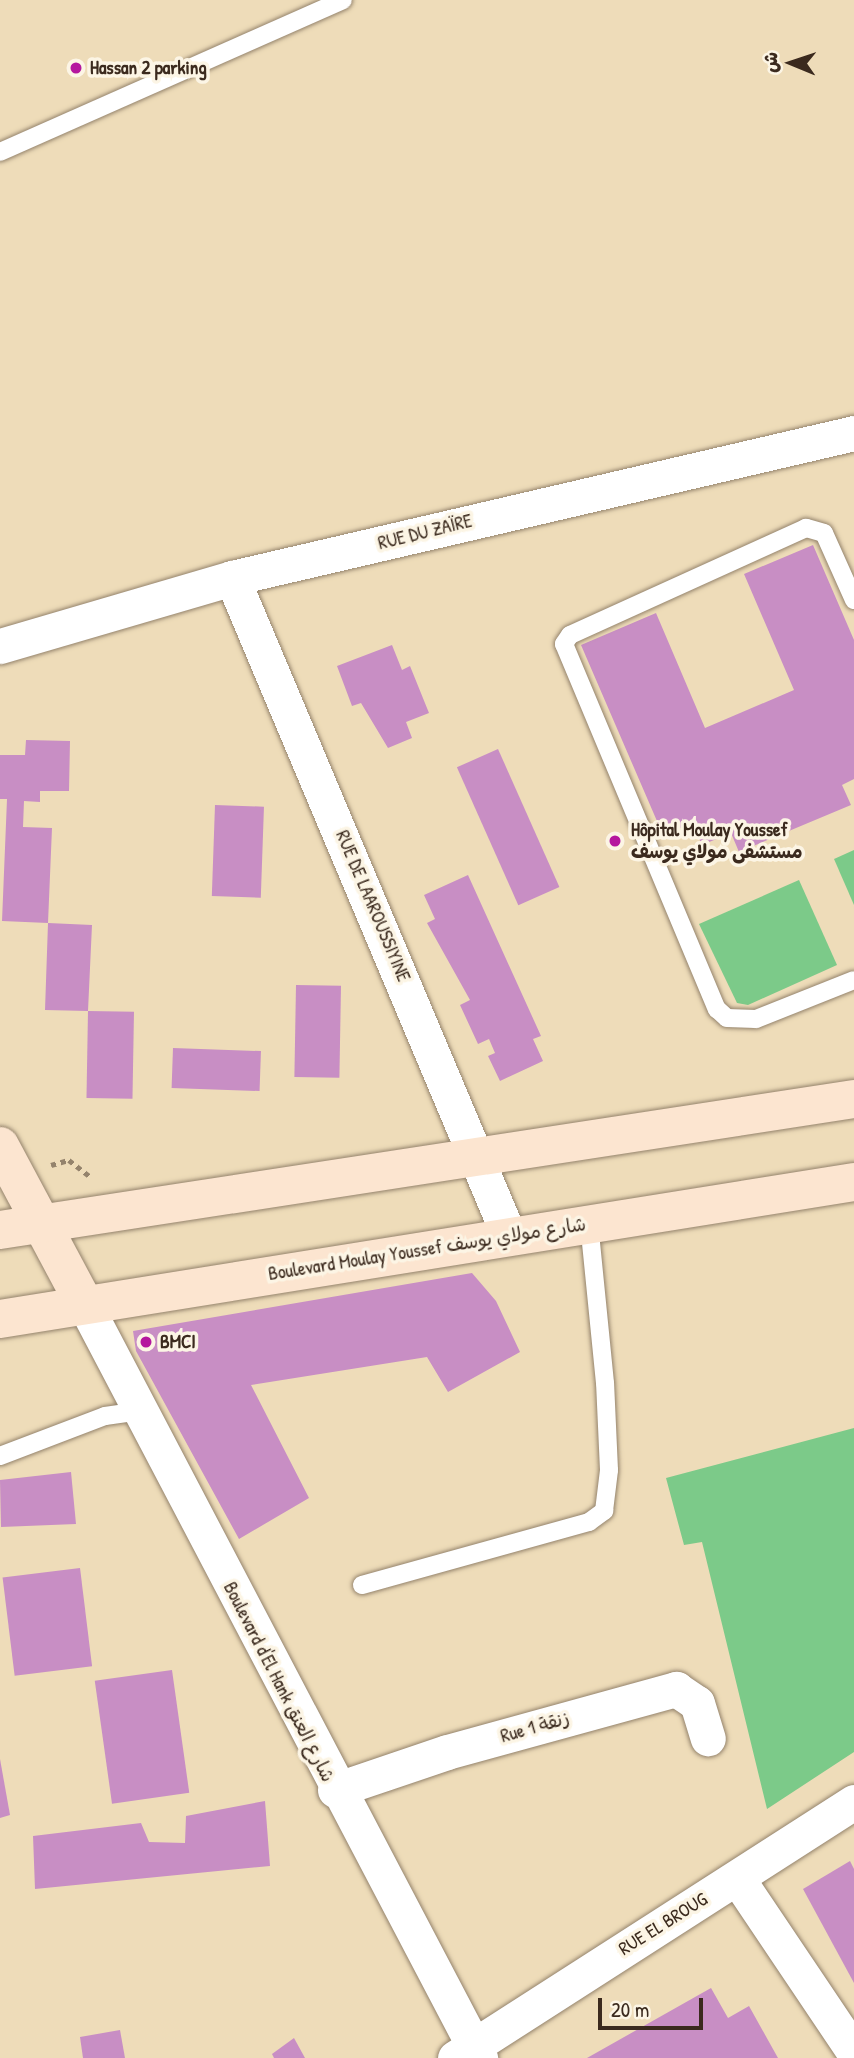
<!DOCTYPE html>
<meta charset="utf-8">
<style>
body{margin:0}
#map{position:relative;width:854px;height:2058px;overflow:hidden;background:#eedcb9;font-family:"Patrick Hand","Playpen Sans Arabic",sans-serif}
div>[style]{position:absolute}
[style*='--x']{left:calc(var(--x)*1px);top:calc(var(--y)*1px);width:calc(var(--w)*1px);rotate:calc(var(--a)*1deg)}
.green>*{inset:0;background:#7cca89}
.building>*{inset:0;background:#c88ec4;transform-origin:0 0}
.path>*{height:4.5px;margin-top:-2.25px;transform-origin:0;background:repeating-linear-gradient(90deg,#94836c 0 5px,transparent 0 10px)}
.roads{filter:drop-shadow(0 0 2px #94836c) drop-shadow(0 0 2px #94836c)}
.lane>*{height:18px;margin:-9px;padding:0 9px;transform-origin:9px;border-radius:9px;background:#fff}
.street>*{height:35px;margin:-17.5px;padding:0 17.5px;transform-origin:17.5px;border-radius:17.5px;background:#fff}
.secondary>*{height:38px;margin:-19px;padding:0 19px;transform-origin:19px;border-radius:19px;background:#fce5d0}
.dots>*{width:19px;height:19px;translate:-50% -50%;box-sizing:border-box;border:4px solid #fcf5e5;border-radius:50%}
span{translate:-50% -50%;white-space:nowrap;text-align:center;line-height:1.15;-webkit-text-stroke:7px #fcf5e5;paint-order:stroke}
.poi-label{font-size:19px;color:#3b2a1e;font-weight:700}
.left{translate:0 -50%;text-align:left}
.street-label{font-size:19px;color:#3b2a1e}
.north{position:absolute;left:756px;top:28px;width:70px;height:70px;-webkit-text-stroke:5px #fcf5e5;paint-order:stroke;rotate:272deg;font-size:19px;font-weight:700;line-height:28px;text-align:center;color:#3b2a1e}
.north::after{content:'';display:block;margin:auto;width:24px;height:32px;background:#3b2a1e;clip-path:polygon(50% 0,100% 100%,50% 72%,0 100%)}
.scale{position:absolute;left:598px;top:1998px;width:105px;height:32px;box-sizing:border-box;border:4px solid #3b2a1e;border-top:0;padding-left:9px;font-size:21px;line-height:24px;white-space:nowrap;color:#3b2a1e;-webkit-text-stroke:5px #fcf5e5;paint-order:stroke}
</style>
<div id="map">
<div class="green">
<i style="clip-path:polygon(854px 850px,854px 905px,834px 859px)"></i>
<i style="clip-path:polygon(799px 880px,837px 965px,748px 1005px,737px 1003px,699px 924px)"></i>
<i style="clip-path:polygon(854px 1428px,854px 1752px,767px 1809px,702px 1542px,684px 1545px,666px 1478px)"></i>
</div>
<div class="building">
<i style="clip-path:polygon(813px 545px,854px 640px,854px 779px,842px 785px,851px 805px,739px 852px,731px 833px,702px 845px,692px 823px,663px 835px,581px 645px,656px 613px,705px 728px,794px 690px,744px 574px)"></i>
<i style="clip-path:polygon(392px 645px,402px 670px,410px 666px,429px 713px,406px 722px,412px 738px,388px 748px,361px 703px,352px 706px,337px 666px)"></i>
<i style="clip-path:polygon(26px 740px,70px 741px,69px 791px,40px 791px,40px 802px,24px 801px,23px 827px,52px 828px,48px 923px,92px 925px,88px 1011px,45px 1010px,48px 923px,2px 921px,7px 799px,0 799px,0 755px,25px 755px)"></i>
<i style="left:498px;top:749px;width:151px;height:45px;rotate:66deg"></i>
<i style="left:215px;top:805px;width:49px;height:91px;rotate:2deg"></i>
<i style="clip-path:polygon(468px 875px,541px 1036px,533px 1039px,543px 1061px,500px 1081px,488px 1056px,495px 1053px,489px 1039px,478px 1044px,460px 1005px,470px 1000px,427px 923px,435px 919px,424px 895px)"></i>
<i style="left:296px;top:985px;width:45px;height:92px;rotate:1deg"></i>
<i style="left:88px;top:1011px;width:46px;height:87px;rotate:1deg"></i>
<i style="left:173px;top:1048px;width:88px;height:40px;rotate:2deg"></i>
<i style="clip-path:polygon(472px 1273px,496px 1301px,520px 1352px,448px 1392px,427px 1357px,251px 1385px,309px 1498px,239px 1539px,136px 1351px,133px 1331px)"></i>
<i style="clip-path:polygon(71px 1472px,76px 1524px,1px 1527px,0 1480px)"></i>
<i style="left:80px;top:1568px;width:99px;height:78px;rotate:83deg"></i>
<i style="left:172px;top:1670px;width:124px;height:78px;rotate:82deg"></i>
<i style="clip-path:polygon(0 1759px,10px 1815px,0 1818px)"></i>
<i style="clip-path:polygon(265px 1801px,270px 1866px,35px 1889px,33px 1836px,141px 1823px,149px 1842px,185px 1843px,186px 1816px)"></i>
<i style="clip-path:polygon(850px 1861px,854px 1869px,854px 1983px,803px 1889px)"></i>
<i style="clip-path:polygon(711px 1988px,728px 2018px,749px 2006px,778px 2058px,587px 2058px)"></i>
<i style="clip-path:polygon(120px 2030px,125px 2058px,83px 2058px,80px 2037px)"></i>
<i style="clip-path:polygon(294px 2038px,305px 2058px,274px 2058px,272px 2054px)"></i>
</div>
<div class="path">
<i style="--x:51;--y:1165;--w:19;--a:-16"></i>
<i style="--x:69;--y:1160;--w:28;--a:38"></i>
</div>
<div class="roads">
<div class="lane">
<i style="--x:0;--y:152;--w:375;--a:-23.9"></i>
<i style="--x:854;--y:600;--w:73;--a:-114.1"></i>
<i style="--x:824;--y:533;--w:19;--a:-164"></i>
<i style="--x:806;--y:528;--w:259;--a:155.6"></i>
<i style="--x:570;--y:635;--w:11;--a:124"></i>
<i style="--x:564;--y:644;--w:396;--a:67.3"></i>
<i style="--x:717;--y:1009;--w:13;--a:42"></i>
<i style="--x:727;--y:1018;--w:29;--a:2"></i>
<i style="--x:756;--y:1019;--w:105;--a:-21.7"></i>
<i style="--x:0;--y:1456;--w:112;--a:-20.9"></i>
<i style="--x:105;--y:1416;--w:34;--a:-8"></i>
<i style="--x:362;--y:1585;--w:236;--a:-15.5"></i>
<i style="--x:589;--y:1522;--w:19;--a:-36"></i>
<i style="--x:604;--y:1511;--w:41;--a:-83"></i>
<i style="--x:609;--y:1470;--w:87;--a:-92.6"></i>
<i style="--x:605;--y:1383;--w:161;--a:-95.7"></i>
</div>
<div class="street">
<i style="--x:232;--y:578;--w:714;--a:67.17"></i>
<i style="--x:0;--y:646;--w:242;--a:-16.3"></i>
<i style="--x:232;--y:578;--w:639;--a:-13.12"></i>
<i style="--x:84;--y:1303;--w:853;--a:62.32"></i>
<i style="--x:335;--y:1790;--w:118;--a:-18.7"></i>
<i style="--x:447;--y:1752;--w:238;--a:-15.4"></i>
<i style="--x:676;--y:1689;--w:25;--a:34"></i>
<i style="--x:697;--y:1703;--w:37;--a:73"></i>
<i style="--x:737;--y:1878;--w:210;--a:56.1"></i>
<i style="--x:455;--y:2058;--w:474;--a:-32.7"></i>
</div>
<div class="secondary">
<i style="--x:0;--y:1146;--w:178;--a:61.9"></i>
<i style="--x:0;--y:1230;--w:864;--a:-8.72"></i>
<i style="--x:0;--y:1319;--w:865;--a:-9.11"></i>
</div>
</div>
<div class="dots">
<i style="left:76px;top:68px;background:#b5179e"></i>
<i style="left:615px;top:841px;background:#b5179e"></i>
<i style="left:146px;top:1342px;background:#b5179e"></i>
</div>
<div class="poi-label">
<span class="left" style="left:90px;top:68px">Hassan 2 parking</span>
<span class="left" style="left:631px;top:841px">Hôpital Moulay Youssef<br>مستشفى مولاي يوسف</span>
<span class="left" style="left:160px;top:1342px">BMCI</span>
</div>
<div class="street-label">
<span style="left:425px;top:532px;rotate:-14deg">RUE DU ZAÏRE</span>
<span style="left:373px;top:906px;rotate:67deg">RUE DE LAAROUSSIYINE</span>
<span style="left:427px;top:1249px;rotate:-9deg">Boulevard Moulay Youssef شارع مولاي يوسف</span>
<span style="left:279px;top:1682px;rotate:63deg">Boulevard d'El Hank شارع العنق</span>
<span style="left:535px;top:1727px;rotate:-16deg">Rue 1 زنقة</span>
<span style="left:663px;top:1924px;rotate:-32deg">RUE EL BROUG</span>
</div>
<div class="north">ش</div>
<div class="scale">20 m</div>
</div>
